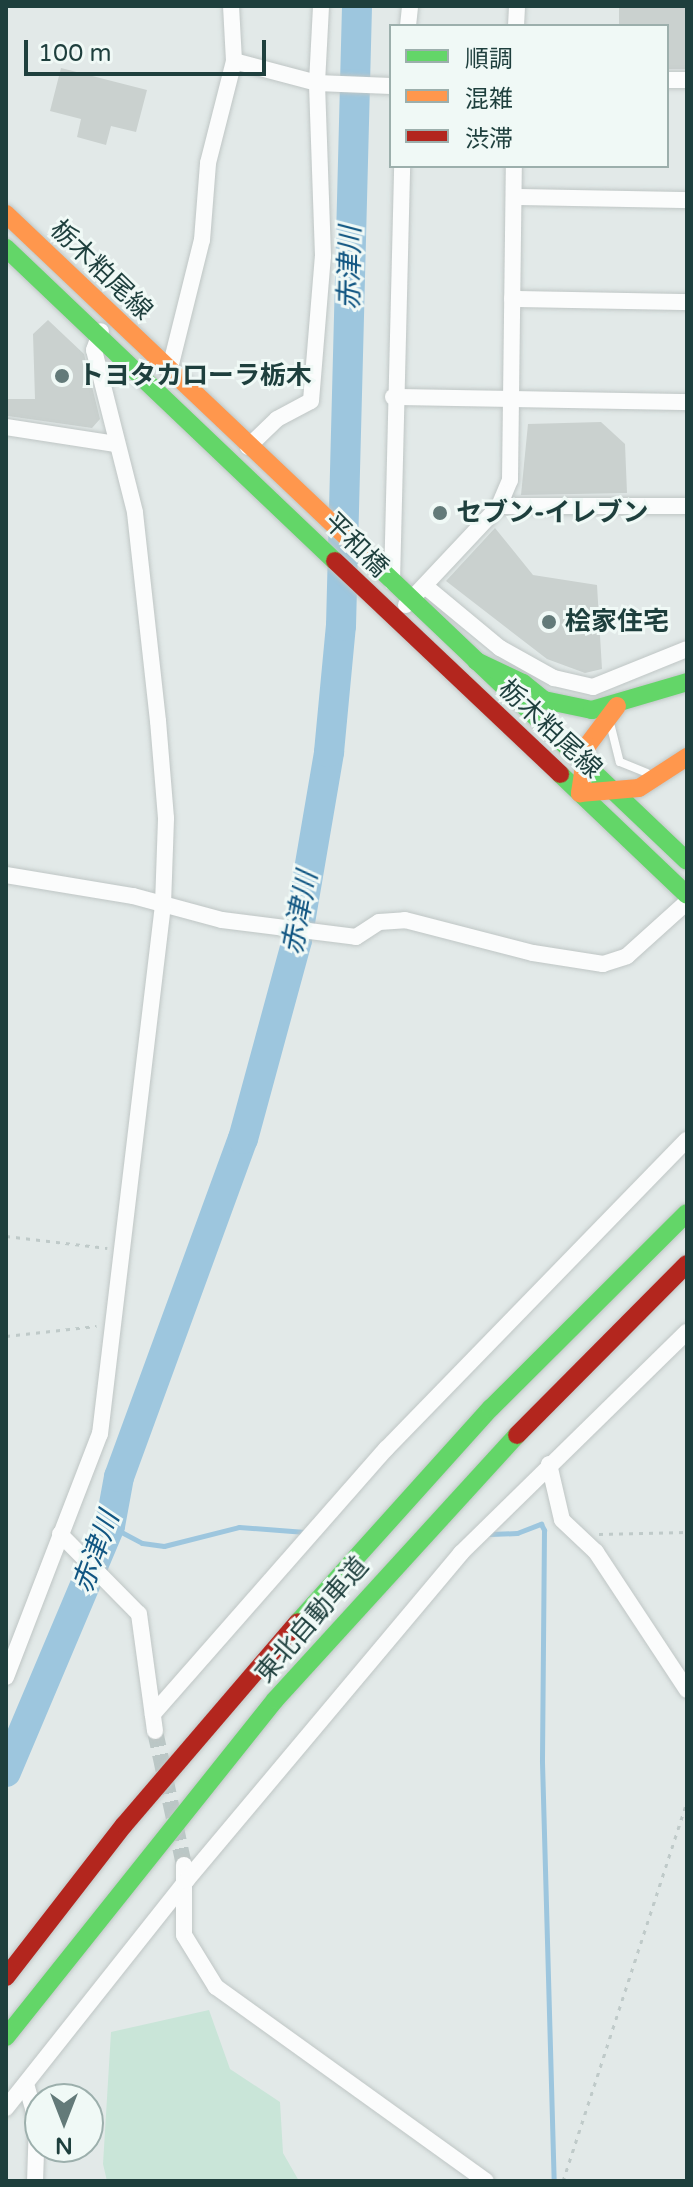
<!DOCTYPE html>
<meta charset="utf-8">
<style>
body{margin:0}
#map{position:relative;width:693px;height:2187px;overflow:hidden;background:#e2e9e8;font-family:"Varela Round","Noto Sans JP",sans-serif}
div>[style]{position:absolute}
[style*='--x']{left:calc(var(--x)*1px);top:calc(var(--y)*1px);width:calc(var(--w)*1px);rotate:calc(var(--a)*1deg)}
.green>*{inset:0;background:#c9e5d8}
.stream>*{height:5px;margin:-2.5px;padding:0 2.5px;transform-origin:2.5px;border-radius:2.5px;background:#9dc6de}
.river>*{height:30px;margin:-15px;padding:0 15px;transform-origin:15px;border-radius:15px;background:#9dc6de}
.building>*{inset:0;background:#cad1cf}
.street-tunnel>*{height:16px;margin-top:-8px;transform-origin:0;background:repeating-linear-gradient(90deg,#bbc7c6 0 16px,transparent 0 24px)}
.path>*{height:3px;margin-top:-1.5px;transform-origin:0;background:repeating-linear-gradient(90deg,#bfcac9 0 4px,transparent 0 10px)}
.roads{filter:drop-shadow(0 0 2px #bfc6c5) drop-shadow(0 0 2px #bfc6c5)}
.lane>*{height:8px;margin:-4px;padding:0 4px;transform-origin:4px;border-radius:4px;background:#fbfcfc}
.street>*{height:16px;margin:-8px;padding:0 8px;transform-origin:8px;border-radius:8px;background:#fbfcfc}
.fast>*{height:18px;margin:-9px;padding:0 9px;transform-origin:9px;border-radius:9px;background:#63d668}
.slow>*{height:18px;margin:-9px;padding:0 9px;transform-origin:9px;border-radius:9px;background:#ff974d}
.jam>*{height:18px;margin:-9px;padding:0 9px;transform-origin:9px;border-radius:9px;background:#b3261e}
.dots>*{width:22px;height:22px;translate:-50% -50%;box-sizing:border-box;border:4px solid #f0f9f6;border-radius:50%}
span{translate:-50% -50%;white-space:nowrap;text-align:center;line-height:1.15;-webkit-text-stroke:6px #f0f9f6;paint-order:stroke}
.street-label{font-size:26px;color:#1e3f3d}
.poi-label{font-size:26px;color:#1e3f3d;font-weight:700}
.left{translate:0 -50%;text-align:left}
.water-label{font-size:28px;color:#115682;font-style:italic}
.frame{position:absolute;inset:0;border:8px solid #1e3f3d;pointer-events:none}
.legend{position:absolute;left:389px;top:24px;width:280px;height:144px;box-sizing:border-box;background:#f0f9f6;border:2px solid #9cafac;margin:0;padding:10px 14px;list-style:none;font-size:24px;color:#1e3f3d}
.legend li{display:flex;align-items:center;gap:16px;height:40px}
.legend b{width:40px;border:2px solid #9cafac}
.north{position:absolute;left:24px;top:2083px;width:80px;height:80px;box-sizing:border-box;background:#f0f9f6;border:2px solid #9cafac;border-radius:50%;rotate:180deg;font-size:22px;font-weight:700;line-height:32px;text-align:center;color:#1e3f3d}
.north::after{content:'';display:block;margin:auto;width:28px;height:36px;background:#637a79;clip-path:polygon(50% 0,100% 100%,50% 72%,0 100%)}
.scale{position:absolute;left:24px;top:40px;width:242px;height:36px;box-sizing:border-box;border:4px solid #1e3f3d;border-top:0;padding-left:10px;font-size:24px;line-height:28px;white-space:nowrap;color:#1e3f3d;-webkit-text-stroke:6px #f0f9f6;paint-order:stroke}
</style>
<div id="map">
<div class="green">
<i style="clip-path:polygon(209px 2010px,230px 2069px,280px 2102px,283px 2153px,299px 2181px,107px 2181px,103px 2164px,111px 2032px)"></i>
</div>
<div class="stream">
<i style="--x:110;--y:1526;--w:36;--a:28"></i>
<i style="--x:142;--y:1543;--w:22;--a:8"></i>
<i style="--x:164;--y:1546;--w:77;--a:-14.2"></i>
<i style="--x:239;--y:1527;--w:66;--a:4.3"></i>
<i style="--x:490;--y:1534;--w:27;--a:-2"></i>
<i style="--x:517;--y:1533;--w:26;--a:-21"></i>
<i style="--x:541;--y:1524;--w:7;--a:63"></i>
<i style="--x:544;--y:1530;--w:232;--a:90.5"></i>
<i style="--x:542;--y:1762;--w:419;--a:88.4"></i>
</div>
<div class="river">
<i style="--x:6;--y:1772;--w:267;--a:-67.1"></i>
<i style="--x:110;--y:1526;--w:50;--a:-79.6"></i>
<i style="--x:119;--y:1477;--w:360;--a:-69.9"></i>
<i style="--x:243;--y:1139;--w:206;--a:-74.8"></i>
<i style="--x:297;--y:940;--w:191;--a:-80.3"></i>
<i style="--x:329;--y:752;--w:127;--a:-84.6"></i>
<i style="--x:341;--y:626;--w:620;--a:-88.52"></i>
</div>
<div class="building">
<i style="clip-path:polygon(619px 6px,687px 6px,687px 69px,667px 69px,667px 26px,619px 26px)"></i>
<i style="clip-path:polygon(61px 68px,147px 90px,136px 132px,111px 126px,106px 145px,77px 137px,81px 119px,50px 111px)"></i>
<i style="clip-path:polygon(48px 320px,84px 354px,100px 419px,92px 428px,8px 416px,7px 399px,35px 399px,33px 334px)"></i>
<i style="clip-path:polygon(601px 422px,625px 444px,627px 493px,521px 495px,528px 424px)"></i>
<i style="clip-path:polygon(495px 528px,533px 575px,597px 585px,602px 669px,585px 673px,547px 659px,446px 581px)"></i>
</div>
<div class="street-tunnel">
<i style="--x:155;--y:1731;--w:137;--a:77.8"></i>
</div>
<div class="path">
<i style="--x:6;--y:1236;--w:102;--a:6.8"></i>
<i style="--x:6;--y:1336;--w:91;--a:-6.3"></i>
<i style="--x:599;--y:1534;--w:88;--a:-1.3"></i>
<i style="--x:563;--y:2181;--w:399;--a:-71.9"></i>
</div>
<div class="roads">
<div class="lane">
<i style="--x:611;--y:727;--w:36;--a:76"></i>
<i style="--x:620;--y:762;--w:29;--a:22"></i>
</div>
<div class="street">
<i style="--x:408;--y:26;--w:20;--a:-84"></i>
<i style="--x:516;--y:26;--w:20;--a:-87"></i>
<i style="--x:234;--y:61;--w:86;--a:14.8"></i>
<i style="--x:317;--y:83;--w:74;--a:2.3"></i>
<i style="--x:667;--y:80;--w:20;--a:0"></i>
<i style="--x:514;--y:197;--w:173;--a:1"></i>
<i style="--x:512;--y:299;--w:175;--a:1"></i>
<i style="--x:169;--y:372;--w:136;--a:-76"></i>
<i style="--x:202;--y:240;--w:77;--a:-85.5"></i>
<i style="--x:208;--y:163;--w:105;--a:-75.7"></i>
<i style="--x:234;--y:61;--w:55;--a:-93.1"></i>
<i style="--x:393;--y:397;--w:294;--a:1"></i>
<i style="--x:6;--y:427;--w:111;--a:8.8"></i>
<i style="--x:248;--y:447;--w:40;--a:-44"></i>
<i style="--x:277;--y:419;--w:38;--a:-28"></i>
<i style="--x:311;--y:401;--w:145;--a:-85.3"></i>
<i style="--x:323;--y:256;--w:173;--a:-92"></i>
<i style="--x:317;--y:83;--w:77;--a:-87"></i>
<i style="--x:499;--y:506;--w:188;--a:0"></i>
<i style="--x:392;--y:582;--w:416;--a:-88.6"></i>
<i style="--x:425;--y:586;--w:97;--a:39.6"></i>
<i style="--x:500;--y:648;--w:62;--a:29.1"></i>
<i style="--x:554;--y:678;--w:40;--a:13"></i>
<i style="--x:593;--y:687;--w:101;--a:-22"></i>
<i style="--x:406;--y:605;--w:136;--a:-46.8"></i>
<i style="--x:499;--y:506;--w:28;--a:-67"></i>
<i style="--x:510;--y:480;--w:314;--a:-89.3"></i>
<i style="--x:6;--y:875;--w:129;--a:9.4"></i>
<i style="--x:133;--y:896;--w:92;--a:15.1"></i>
<i style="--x:222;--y:920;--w:135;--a:7.2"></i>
<i style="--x:356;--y:937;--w:27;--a:-33"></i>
<i style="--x:379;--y:922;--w:26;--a:-4"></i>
<i style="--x:405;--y:920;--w:132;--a:14.5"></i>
<i style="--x:533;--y:953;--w:71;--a:8.9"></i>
<i style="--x:603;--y:964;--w:25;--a:-18"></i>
<i style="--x:627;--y:956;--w:81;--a:-42"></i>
<i style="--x:549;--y:1464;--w:57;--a:76.9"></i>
<i style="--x:562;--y:1520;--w:47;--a:43.3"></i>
<i style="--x:596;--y:1552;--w:165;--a:56.6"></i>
<i style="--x:60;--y:1534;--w:112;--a:45.4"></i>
<i style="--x:139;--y:1614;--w:118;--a:82.2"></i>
<i style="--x:6;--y:1677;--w:261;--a:-68.9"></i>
<i style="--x:100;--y:1434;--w:533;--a:-83.21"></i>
<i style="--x:163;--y:905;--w:87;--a:-88"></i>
<i style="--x:166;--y:818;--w:97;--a:-94.7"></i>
<i style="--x:158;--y:721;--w:210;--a:-96.3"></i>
<i style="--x:135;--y:512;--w:167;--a:-104.2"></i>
<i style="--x:94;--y:350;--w:20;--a:-70"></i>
<i style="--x:153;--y:1714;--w:353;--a:-48.7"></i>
<i style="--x:386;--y:1449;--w:431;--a:-45.8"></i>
<i style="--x:184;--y:1865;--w:70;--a:90"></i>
<i style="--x:184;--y:1935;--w:61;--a:58.4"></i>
<i style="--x:216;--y:1987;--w:332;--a:35.7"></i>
<i style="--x:26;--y:2084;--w:40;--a:74"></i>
<i style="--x:37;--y:2122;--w:59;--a:91.9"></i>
<i style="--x:6;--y:2108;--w:290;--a:-51.6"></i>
<i style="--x:186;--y:1881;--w:428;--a:-50"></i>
<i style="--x:461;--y:1553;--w:316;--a:-44.4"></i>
</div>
<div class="fast">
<i style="--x:6;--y:248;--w:454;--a:43.6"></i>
<i style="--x:376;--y:565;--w:429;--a:43.6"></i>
<i style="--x:476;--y:661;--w:52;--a:25.1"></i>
<i style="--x:523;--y:683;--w:27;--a:39"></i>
<i style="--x:544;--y:700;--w:49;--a:11.8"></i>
<i style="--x:592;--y:710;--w:99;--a:-16.4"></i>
<i style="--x:560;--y:774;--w:175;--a:43.6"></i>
<i style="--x:298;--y:1622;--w:288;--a:-48"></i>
<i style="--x:491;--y:1408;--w:276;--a:-44.9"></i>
<i style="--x:6;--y:2037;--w:431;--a:-51.4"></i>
<i style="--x:275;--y:1700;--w:359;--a:-47.6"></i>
</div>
<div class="slow">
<i style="--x:6;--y:214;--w:510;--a:43.49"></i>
<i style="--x:617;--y:706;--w:50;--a:126.9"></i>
<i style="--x:587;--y:746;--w:48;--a:98.5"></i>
<i style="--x:580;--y:793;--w:59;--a:-4.8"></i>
<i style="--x:639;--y:788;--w:57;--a:-32.9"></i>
</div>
<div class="jam">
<i style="--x:335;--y:561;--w:310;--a:43.4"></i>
<i style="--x:517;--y:1435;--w:241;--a:-45.2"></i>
<i style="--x:6;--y:1977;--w:192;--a:-52.2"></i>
<i style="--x:124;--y:1825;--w:267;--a:-49.4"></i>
</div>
</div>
<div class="dots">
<i style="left:62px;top:376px;background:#637a79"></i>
<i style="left:440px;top:513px;background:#637a79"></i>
<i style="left:549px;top:622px;background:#637a79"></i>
</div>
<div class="street-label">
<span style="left:101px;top:270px;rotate:44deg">栃木粕尾線</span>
<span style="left:356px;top:545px;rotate:45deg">平和橋</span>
<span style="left:550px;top:729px;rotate:43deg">栃木粕尾線</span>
<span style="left:312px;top:1620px;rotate:-49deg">東北自動車道</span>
</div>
<div class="poi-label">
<span class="left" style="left:78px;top:376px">トヨタカローラ栃木</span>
<span class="left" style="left:456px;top:513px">セブン-イレブン</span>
<span class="left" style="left:565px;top:622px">桧家住宅</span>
</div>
<div class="water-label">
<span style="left:350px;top:268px;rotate:-89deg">赤津川</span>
<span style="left:300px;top:913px;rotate:-79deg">赤津川</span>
<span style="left:96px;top:1552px;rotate:-70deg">赤津川</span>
</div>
<div class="frame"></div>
<ul class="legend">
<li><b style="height:10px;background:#63d668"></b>順調</li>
<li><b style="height:10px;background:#ff974d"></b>混雑</li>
<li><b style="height:10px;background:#b3261e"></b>渋滞</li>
</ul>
<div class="north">N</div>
<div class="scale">100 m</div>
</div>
